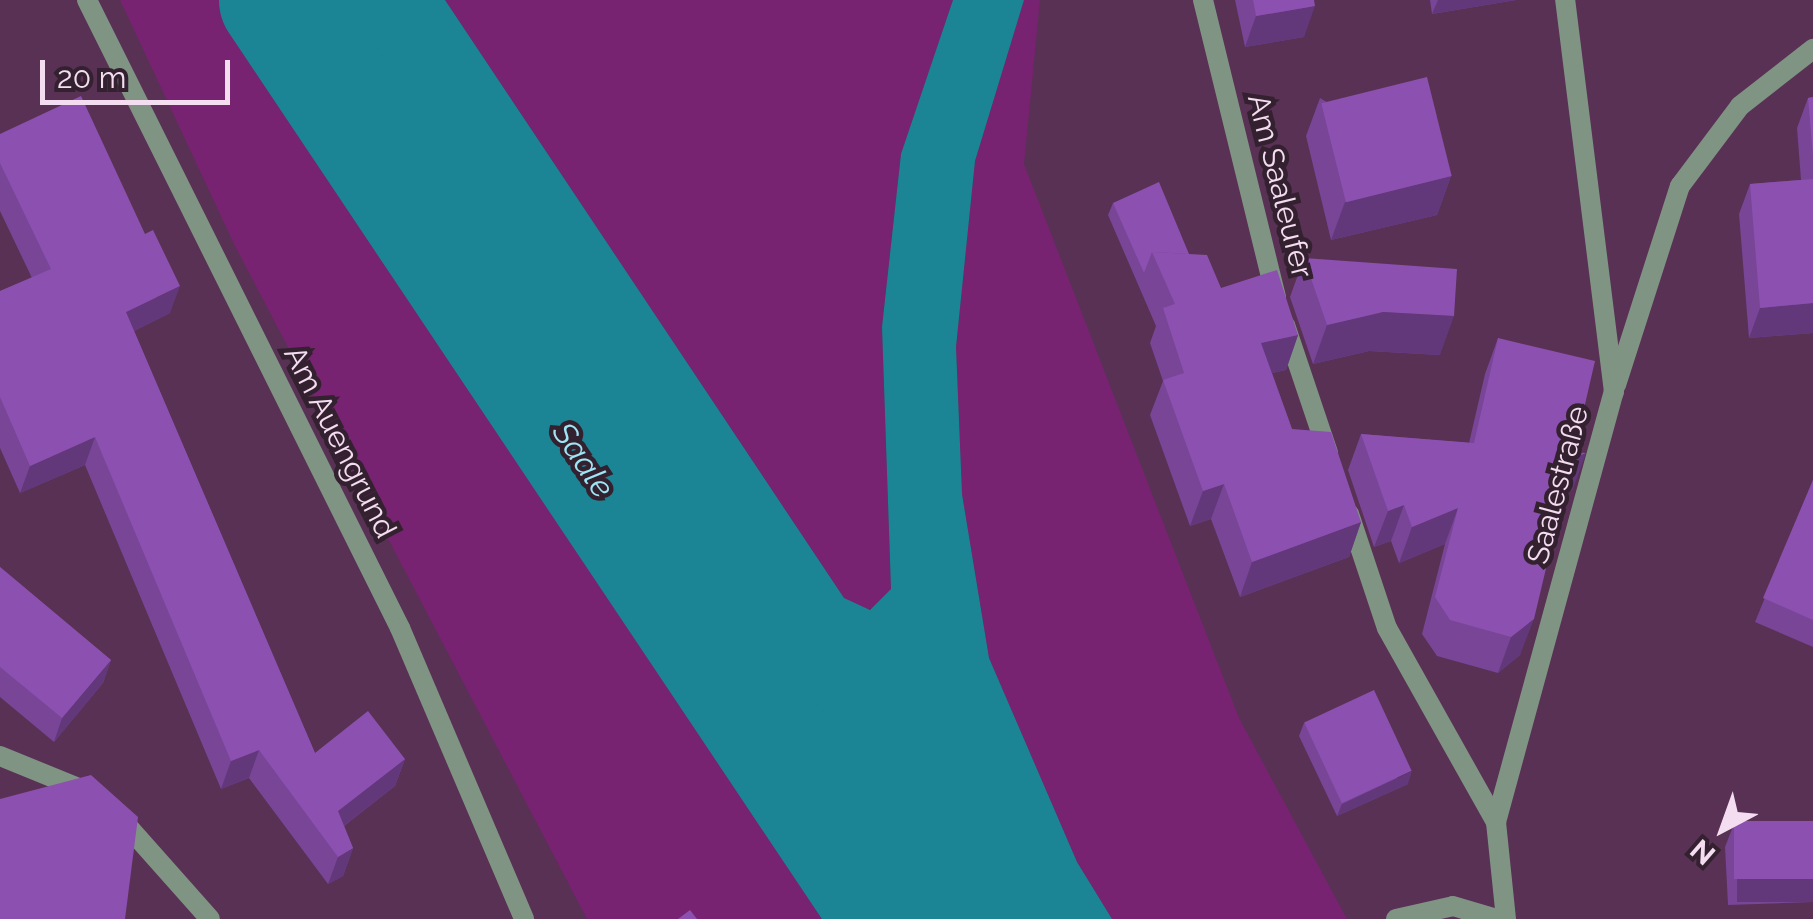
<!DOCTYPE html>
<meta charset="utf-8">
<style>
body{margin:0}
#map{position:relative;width:1813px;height:919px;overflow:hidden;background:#583154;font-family:Raleway,sans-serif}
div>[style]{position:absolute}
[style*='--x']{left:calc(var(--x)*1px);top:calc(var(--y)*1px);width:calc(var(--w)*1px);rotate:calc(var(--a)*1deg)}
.green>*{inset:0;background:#772371}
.water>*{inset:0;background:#1c8595}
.river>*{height:115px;margin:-57.5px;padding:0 57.5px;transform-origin:57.5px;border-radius:57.5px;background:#1c8595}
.minor>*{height:20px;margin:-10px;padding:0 10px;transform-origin:10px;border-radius:10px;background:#7f9483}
.tertiary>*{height:20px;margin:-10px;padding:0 10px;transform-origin:10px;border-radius:10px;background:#7f9483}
.wall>*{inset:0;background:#784597}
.shaded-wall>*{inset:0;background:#62387b;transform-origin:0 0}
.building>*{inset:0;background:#8c50b0;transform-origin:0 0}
span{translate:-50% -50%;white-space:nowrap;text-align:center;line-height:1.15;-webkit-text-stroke:9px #332130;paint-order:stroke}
.street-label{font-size:30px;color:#f5ddf1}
.water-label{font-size:32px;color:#9fe6f4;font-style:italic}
.north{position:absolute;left:1673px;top:779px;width:100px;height:100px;-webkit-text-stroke:8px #332130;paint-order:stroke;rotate:221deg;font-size:28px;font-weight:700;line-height:40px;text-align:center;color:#f5ddf1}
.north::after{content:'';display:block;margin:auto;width:35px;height:45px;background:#f5ddf1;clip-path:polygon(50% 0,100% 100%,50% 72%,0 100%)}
.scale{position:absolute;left:40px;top:60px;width:190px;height:45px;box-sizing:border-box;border:5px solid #f5ddf1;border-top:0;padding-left:12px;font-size:30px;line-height:35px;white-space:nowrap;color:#f5ddf1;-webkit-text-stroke:8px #332130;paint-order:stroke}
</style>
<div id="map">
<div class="green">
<i style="clip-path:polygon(120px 0,292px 0,893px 919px,587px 919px,234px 244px)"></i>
<i style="clip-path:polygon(445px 0,953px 0,901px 155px,882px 327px,891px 589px,879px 607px,860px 610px,844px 598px)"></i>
<i style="clip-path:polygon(1024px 0,1040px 0,1024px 164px,1239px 718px,1347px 919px,1112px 919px,1077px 862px,989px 658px,962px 494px,956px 348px,975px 161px)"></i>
</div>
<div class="water">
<i style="clip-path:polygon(292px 0,445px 0,844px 598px,870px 610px,891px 589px,882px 327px,901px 154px,953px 0,1024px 0,975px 161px,956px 347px,962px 494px,989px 658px,1077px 862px,1112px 919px,893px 919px)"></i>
</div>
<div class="river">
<i style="--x:276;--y:0;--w:1106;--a:56.21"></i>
</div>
<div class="minor">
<i style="--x:87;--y:0;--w:702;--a:63.51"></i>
<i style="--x:400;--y:628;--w:316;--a:66.9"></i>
<i style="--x:1203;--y:0;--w:306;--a:76.2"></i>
<i style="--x:1285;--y:325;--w:135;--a:71.4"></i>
<i style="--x:1616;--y:385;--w:209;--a:-72.2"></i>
<i style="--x:1680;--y:186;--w:100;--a:-53.1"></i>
<i style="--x:1740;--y:106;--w:93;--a:-38"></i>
<i style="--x:1349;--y:514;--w:120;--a:71.6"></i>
<i style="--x:1387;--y:628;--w:223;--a:60.7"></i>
<i style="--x:0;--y:756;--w:100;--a:22.2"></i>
<i style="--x:115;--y:812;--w:143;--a:48.4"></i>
<i style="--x:1506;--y:919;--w:98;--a:-95.9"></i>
<i style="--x:1496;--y:822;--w:446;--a:-74.7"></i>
<i style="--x:1614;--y:392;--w:395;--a:-97.1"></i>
</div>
<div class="tertiary">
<i style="--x:1396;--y:919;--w:58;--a:-12.8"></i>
<i style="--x:1453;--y:906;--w:46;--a:16.5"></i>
</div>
<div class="wall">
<i style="clip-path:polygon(1235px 0,1314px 0,1304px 37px,1245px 47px)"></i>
<i style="clip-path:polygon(1430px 0,1516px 0,1432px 14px)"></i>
<i style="clip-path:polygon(1813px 97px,1813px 333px,1749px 338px,1739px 214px,1750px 184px,1801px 180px,1797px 128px,1808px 98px)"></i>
<i style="clip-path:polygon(1320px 98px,1451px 176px,1437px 215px,1331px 240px,1306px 136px)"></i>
<i style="clip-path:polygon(0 134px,170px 313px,134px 331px,315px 753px,405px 759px,395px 786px,344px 826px,353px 848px,343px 876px,328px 884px,249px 778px,221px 789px,85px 465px,20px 493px,0 448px,0 291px,32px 278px,0 211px)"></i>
<i style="clip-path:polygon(1113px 203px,1189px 254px,1221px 288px,1298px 335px,1286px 370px,1272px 373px,1292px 429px,1361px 522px,1349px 557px,1240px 597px,1211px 519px,1190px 526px,1150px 415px,1163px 381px,1150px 343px,1156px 326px,1108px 215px)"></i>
<i style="clip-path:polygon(1304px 258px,1440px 355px,1369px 351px,1313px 364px,1290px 297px)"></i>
<i style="clip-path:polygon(1498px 338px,1574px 452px,1573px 489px,1564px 493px,1520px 655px,1498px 673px,1437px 656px,1422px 634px,1445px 544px,1399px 563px,1391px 541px,1374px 547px,1348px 470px,1361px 434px,1469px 443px,1485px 374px)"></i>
<i style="clip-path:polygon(1813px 480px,1813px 647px,1755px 622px)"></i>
<i style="clip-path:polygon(0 567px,111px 660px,103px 683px,54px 742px,0 697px)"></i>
<i style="clip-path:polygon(1304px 723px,1408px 784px,1337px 816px,1299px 736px)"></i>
<i style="clip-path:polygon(1813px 821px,1813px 902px,1728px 905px,1725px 847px,1734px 824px)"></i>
</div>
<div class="shaded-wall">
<i style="clip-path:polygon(1438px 0,1516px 0,1432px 14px)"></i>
<i style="clip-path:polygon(1315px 6px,1304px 37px,1245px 47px,1256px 16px)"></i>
<i style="clip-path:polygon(1451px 176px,1437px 215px,1331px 240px,1345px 202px)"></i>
<i style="clip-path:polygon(180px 286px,170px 313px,116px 340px,126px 312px)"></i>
<i style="clip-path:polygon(1813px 303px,1813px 333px,1749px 338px,1760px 308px)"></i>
<i style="clip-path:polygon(1383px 312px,1454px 316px,1440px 355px,1369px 351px,1313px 364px,1327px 325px)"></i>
<i style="clip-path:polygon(1298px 335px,1286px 370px,1249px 378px,1261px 343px)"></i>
<i style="clip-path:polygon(95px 437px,85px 465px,20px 493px,30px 466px)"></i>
<i style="clip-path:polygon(1586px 453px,1573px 489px,1559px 495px,1572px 459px)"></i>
<i style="clip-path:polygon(1224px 484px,1211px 519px,1190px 526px,1203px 491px)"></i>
<i style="clip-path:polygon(1404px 505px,1391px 541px,1374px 547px,1388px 511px)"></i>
<i style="clip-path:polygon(1458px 508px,1445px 544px,1399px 563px,1412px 527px)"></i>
<i style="clip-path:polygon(1361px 522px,1349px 557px,1240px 597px,1252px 562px)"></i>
<i style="clip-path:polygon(1534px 619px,1520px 655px,1498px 673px,1511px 637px)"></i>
<i style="clip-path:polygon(111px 660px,103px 683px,54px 742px,62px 718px)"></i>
<i style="clip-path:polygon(259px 750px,249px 778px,221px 789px,231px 761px)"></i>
<i style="clip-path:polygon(405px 759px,395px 786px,328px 838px,338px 811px)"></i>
<i style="clip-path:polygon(1412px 771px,1408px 784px,1337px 816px,1342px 804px)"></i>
<i style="clip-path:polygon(353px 848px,343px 876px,328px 884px,338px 857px)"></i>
<i style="left:1813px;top:879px;width:23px;height:76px;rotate:90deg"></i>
</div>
<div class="building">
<i style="clip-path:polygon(1253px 0,1314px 0,1315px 6px,1256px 16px)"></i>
<i style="left:1427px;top:77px;width:102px;height:109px;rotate:76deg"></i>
<i style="clip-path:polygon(81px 96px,145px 234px,153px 230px,180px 286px,126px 312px,315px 753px,368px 711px,405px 759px,338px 811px,353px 848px,338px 857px,259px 750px,231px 761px,95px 437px,30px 466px,0 397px,0 291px,51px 269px,0 163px,0 134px)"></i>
<i style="clip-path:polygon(1813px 97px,1813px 156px,1808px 98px)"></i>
<i style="clip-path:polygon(1813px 179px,1813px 303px,1760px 308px,1750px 184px)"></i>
<i style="clip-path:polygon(1159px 182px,1189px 254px,1152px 252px,1144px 273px,1113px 203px)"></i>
<i style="clip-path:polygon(1152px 252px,1207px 255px,1221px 288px,1277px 270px,1298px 335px,1261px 343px,1292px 429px,1331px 432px,1361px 522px,1252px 562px,1224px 484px,1203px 491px,1163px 380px,1184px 373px,1163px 308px,1175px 304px)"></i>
<i style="clip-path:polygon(1304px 258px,1457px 269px,1454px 316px,1383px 312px,1327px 325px)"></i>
<i style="clip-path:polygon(1498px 338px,1595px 361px,1574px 452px,1586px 453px,1572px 459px,1534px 619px,1511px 637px,1450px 620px,1435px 597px,1458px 508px,1412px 527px,1404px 505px,1388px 511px,1361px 434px,1474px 443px)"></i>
<i style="clip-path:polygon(1813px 480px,1813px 620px,1763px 598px)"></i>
<i style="clip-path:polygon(0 567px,111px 660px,62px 718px,0 667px)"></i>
<i style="left:1374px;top:690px;width:89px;height:77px;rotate:65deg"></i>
<i style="clip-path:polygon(91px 775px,138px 817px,125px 919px,0 919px,0 799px)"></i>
<i style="left:1813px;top:821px;width:58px;height:79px;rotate:90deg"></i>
<i style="clip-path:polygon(690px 910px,697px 919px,678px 919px)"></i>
</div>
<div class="street-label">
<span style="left:1280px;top:186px;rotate:76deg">Am Saaleufer</span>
<span style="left:340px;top:442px;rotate:63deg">Am Auengrund</span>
<span style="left:1558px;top:485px;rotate:-75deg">Saalestraße</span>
</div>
<div class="water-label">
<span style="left:583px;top:460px;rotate:56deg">Saale</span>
</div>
<div class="north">N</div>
<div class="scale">20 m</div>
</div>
